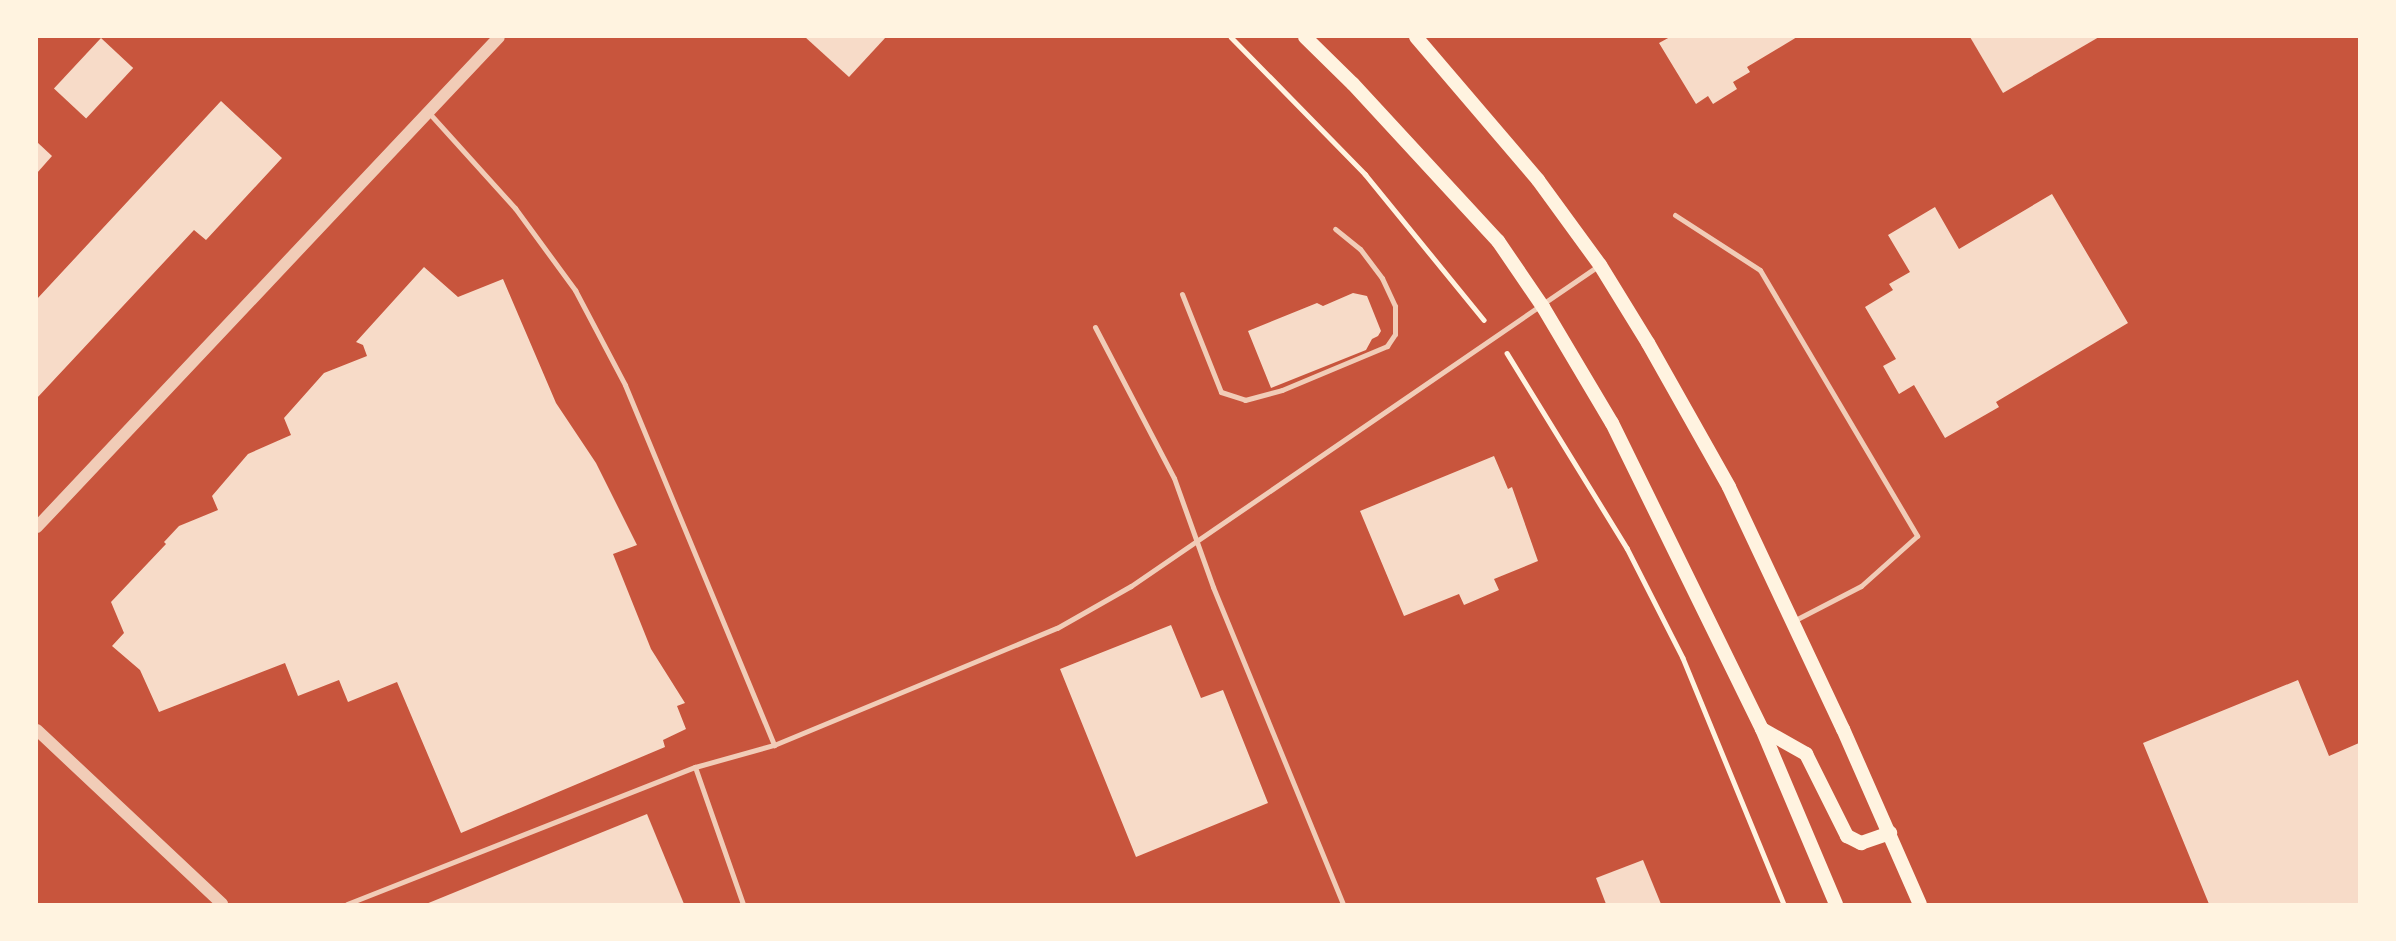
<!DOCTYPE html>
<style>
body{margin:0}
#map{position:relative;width:2396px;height:941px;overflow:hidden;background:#c8553d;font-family:"Roboto Condensed",sans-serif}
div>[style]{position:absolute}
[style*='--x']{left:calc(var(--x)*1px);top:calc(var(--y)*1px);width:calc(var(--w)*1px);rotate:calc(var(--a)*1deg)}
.building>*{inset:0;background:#f7dbc8;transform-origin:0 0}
.path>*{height:4.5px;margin:-2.25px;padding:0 2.25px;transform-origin:2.25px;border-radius:2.25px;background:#fff3e0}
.service>*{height:5px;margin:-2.5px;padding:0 2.5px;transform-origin:2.5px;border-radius:2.5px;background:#f1ccb7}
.tertiary>*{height:12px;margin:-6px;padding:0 6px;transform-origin:6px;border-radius:6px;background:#f1ccb7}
.secondary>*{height:14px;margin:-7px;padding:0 7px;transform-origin:7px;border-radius:7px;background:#fff3e0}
span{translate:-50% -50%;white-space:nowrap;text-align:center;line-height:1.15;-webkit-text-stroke:5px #fff3e0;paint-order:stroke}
.frame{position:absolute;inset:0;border:38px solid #fff3e0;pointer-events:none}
</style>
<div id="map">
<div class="building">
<i style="clip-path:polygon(805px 37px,886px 37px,849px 77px)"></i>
<i style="clip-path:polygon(1670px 37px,1797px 37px,1747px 67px,1750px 72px,1733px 82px,1737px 89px,1713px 104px,1708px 96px,1696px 104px,1659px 43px)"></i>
<i style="clip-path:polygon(1970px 37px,2099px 37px,2003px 93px)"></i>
<i style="left:101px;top:38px;width:44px;height:69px;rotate:43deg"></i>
<i style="clip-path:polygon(221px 101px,282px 158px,206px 240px,194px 230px,37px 398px,37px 299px)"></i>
<i style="clip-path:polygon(37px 142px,52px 156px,37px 173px)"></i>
<i style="clip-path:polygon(2052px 194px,2128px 323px,1996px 402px,1999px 407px,1945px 438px,1914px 385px,1899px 394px,1883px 366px,1896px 359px,1865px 307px,1893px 290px,1889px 284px,1910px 272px,1888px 235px,1935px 207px,1959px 249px)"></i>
<i style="clip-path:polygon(424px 267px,458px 297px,503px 279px,556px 403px,596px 463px,637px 545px,613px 554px,651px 649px,685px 703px,677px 706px,686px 729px,663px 740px,665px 747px,461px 833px,397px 682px,348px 702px,339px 680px,298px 696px,285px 663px,159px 712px,140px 670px,112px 646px,124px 633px,111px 602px,166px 544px,164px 542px,179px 526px,218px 510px,212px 496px,248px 454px,291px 435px,284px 418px,324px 373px,367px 356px,363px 345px,356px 342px)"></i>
<i style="clip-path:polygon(1353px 293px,1367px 296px,1381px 331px,1378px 336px,1372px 339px,1366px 350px,1271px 388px,1248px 331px,1317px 303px,1323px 306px)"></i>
<i style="clip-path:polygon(1494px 456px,1508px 489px,1512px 487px,1538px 561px,1494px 579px,1499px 590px,1464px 605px,1459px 594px,1404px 616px,1360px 511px)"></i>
<i style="clip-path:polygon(1171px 625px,1201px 698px,1223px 690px,1268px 803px,1136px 857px,1060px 669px)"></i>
<i style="clip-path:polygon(2298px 680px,2329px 756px,2359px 743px,2359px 904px,2209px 904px,2143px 743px)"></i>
<i style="clip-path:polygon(647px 814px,684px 904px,426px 904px)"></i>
<i style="clip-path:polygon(1643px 860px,1661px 904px,1606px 904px,1596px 878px)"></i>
</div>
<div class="path">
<i style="--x:1231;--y:37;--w:192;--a:45.6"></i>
<i style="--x:1365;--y:174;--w:188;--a:50.8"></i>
<i style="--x:1507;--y:353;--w:229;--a:58.4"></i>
<i style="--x:1627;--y:548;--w:123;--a:63"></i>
<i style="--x:1683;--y:658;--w:266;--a:67.7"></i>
</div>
<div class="service">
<i style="--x:430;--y:114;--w:127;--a:47.9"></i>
<i style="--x:515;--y:208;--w:102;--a:53.8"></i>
<i style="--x:575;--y:290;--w:107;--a:62.2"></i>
<i style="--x:625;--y:385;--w:390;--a:67.5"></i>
<i style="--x:1675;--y:215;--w:101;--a:32.9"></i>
<i style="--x:1760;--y:270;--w:309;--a:59.4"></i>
<i style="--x:1917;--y:536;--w:75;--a:138.2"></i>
<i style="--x:1861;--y:586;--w:74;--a:152.7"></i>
<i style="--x:1182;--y:294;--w:105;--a:68.3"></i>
<i style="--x:1221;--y:392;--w:25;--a:18"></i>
<i style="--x:1245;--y:400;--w:38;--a:-15"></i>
<i style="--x:1282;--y:390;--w:114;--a:-22.7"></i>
<i style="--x:1387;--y:346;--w:14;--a:-56"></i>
<i style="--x:1395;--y:334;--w:28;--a:-90"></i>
<i style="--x:1395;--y:306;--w:31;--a:-115"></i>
<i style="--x:1382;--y:278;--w:36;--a:-127"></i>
<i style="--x:1360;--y:249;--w:32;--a:-141"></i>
<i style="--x:1095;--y:327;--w:170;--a:62.4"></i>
<i style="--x:1174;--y:478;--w:116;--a:70.3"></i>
<i style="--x:1213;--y:587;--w:343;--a:67.7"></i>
<i style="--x:695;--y:767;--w:145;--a:70.7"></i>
<i style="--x:347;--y:904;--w:374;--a:-21.5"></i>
<i style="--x:695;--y:767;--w:82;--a:-15.6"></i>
<i style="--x:774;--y:745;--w:306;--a:-22.5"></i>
<i style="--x:1057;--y:628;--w:85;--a:-29.6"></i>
<i style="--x:1131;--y:586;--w:566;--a:-34.42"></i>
</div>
<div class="tertiary">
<i style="--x:37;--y:527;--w:673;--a:-46.68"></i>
<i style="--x:37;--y:730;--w:254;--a:43.2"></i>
</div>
<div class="secondary">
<i style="--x:1305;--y:37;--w:67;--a:44.4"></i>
<i style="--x:1353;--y:84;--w:214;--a:47.3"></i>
<i style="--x:1498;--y:241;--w:80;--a:55.7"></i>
<i style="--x:1543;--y:307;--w:135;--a:59.3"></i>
<i style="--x:1612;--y:423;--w:341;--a:63.9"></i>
<i style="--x:1762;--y:729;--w:190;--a:67.1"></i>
<i style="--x:1416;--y:37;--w:188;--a:49.5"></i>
<i style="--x:1538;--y:180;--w:105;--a:53.9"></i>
<i style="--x:1600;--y:265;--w:92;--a:58.4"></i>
<i style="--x:1648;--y:343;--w:165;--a:60.6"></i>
<i style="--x:1729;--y:487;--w:268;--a:64.8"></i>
<i style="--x:1843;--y:729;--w:191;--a:66.3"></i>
<i style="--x:1762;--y:729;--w:51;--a:29.6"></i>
<i style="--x:1806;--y:754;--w:92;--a:63.4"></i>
<i style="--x:1847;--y:836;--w:16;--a:27"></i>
<i style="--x:1861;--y:843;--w:31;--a:-19"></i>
</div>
<div class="frame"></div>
</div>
